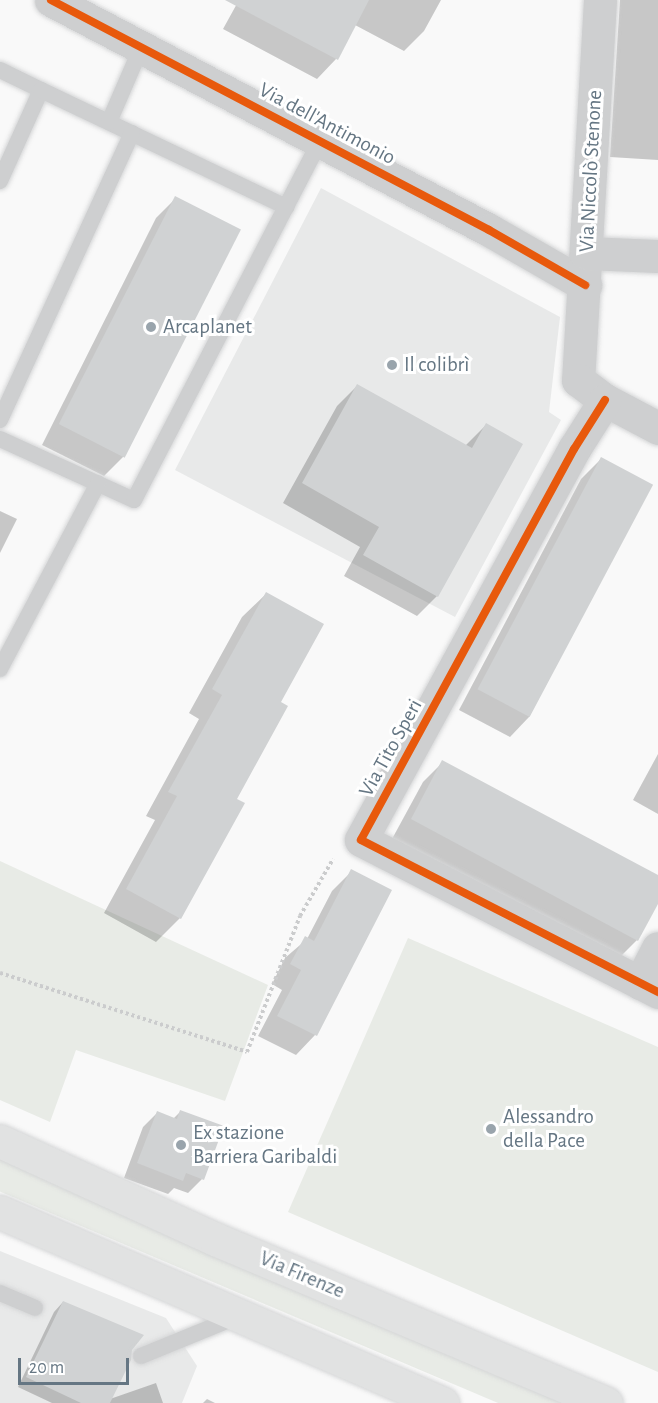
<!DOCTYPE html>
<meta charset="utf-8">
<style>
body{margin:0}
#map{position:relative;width:658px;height:1403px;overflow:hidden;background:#f9f9f9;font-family:"Alegreya Sans",sans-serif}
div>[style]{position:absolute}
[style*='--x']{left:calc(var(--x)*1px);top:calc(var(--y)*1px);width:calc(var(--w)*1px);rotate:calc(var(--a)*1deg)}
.built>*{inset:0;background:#e8e9e9}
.green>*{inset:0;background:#e8ebe6;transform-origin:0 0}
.shadow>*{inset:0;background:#0003}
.building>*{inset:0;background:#d0d2d3;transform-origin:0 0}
.path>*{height:4px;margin-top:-2px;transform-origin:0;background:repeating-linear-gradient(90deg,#cbcccd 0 3px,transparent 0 6px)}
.roads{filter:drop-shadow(0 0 2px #d5d6d7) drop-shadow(0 0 2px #d5d6d7)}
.service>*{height:16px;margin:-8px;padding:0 8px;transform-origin:8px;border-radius:8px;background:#cecfd0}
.minor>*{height:33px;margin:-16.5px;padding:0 16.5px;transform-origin:16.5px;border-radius:16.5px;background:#cecfd0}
.secondary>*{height:33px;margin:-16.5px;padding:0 16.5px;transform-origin:16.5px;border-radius:16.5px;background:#e1e2e2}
.cycleway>*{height:8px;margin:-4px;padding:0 4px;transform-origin:4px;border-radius:4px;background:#e8590c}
.dots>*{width:16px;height:16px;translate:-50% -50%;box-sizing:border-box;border:3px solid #fff;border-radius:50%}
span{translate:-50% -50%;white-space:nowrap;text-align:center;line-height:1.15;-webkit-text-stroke:6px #fff;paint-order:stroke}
.street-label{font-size:21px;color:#657683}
.poi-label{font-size:21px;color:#657683}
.left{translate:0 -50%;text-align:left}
.scale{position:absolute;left:18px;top:1358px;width:111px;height:27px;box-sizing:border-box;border:3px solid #657683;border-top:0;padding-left:8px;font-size:18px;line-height:21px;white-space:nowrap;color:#657683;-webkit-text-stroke:4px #fff;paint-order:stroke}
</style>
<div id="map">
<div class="built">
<i style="clip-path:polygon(321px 188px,560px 317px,549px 412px,561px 420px,455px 617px,175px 470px)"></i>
<i style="clip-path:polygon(0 1251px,166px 1318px,197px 1366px,182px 1403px,0 1403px)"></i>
</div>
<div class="green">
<i style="clip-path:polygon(0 861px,268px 985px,225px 1101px,76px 1050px,50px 1122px,0 1100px)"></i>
<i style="clip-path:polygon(408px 938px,658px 1047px,658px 1372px,288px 1212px)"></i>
<i style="left:0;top:1159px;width:613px;height:30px;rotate:23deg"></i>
</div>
<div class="shadow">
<i style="clip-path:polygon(239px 0,441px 0,424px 31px,404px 51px,355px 25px,336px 59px,317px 79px,223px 29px)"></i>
<i style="clip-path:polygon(620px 0,658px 0,658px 160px,610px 157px)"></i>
<i style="clip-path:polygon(176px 198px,124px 456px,104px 476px,42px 445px,156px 218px)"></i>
<i style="clip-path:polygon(357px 386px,465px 446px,486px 425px,521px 444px,437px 596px,417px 616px,344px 576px,360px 547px,283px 503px,337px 406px)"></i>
<i style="clip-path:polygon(601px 459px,651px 486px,529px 717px,510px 737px,459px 710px,581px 479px)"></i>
<i style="clip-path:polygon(0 511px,17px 519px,0 553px)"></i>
<i style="clip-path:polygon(266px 594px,278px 702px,235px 799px,243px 804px,180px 918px,156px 942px,104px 913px,155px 820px,146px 816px,199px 719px,189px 713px,242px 617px)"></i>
<i style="clip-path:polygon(658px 754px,658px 814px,633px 800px)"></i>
<i style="clip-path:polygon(443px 762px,658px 877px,658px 901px,637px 940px,617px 960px,392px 839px,423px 782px)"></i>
<i style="clip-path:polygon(352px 871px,390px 891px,315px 1035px,296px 1055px,258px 1036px,282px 990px,272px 984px,285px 958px,307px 939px,332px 891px)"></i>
<i style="clip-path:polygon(181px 1111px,202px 1179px,188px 1193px,174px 1188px,168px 1194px,124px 1178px,143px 1127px,157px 1113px,173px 1119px)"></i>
<i style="clip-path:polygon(63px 1302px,131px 1350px,110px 1399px,156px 1383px,163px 1403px,52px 1403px,18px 1387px,54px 1312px)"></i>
<i style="clip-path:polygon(207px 1399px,215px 1403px,203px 1403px)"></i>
</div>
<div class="building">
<i style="clip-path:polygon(225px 0,369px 0,338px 60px)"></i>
<i style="left:175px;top:196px;width:74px;height:256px;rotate:27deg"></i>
<i style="clip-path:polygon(357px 384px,472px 448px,486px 423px,523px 444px,438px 597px,363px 555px,379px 527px,302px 483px)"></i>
<i style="left:601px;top:457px;width:59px;height:263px;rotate:28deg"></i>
<i style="clip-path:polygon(266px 592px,324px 624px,281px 702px,288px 706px,237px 799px,245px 803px,181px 919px,126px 889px,177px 796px,168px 792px,222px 695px,212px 689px)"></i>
<i style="clip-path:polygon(442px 760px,658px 875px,658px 904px,638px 941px,411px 819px)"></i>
<i style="clip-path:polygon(351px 869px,392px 890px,317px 1036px,277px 1016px,301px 970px,290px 964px,305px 936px,314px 941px)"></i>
<i style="clip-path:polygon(180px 1110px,224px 1126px,204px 1180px,186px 1173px,183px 1181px,137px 1163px,157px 1111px,177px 1119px)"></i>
<i style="clip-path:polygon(63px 1301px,144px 1335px,132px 1350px,131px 1360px,110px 1403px,81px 1403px,26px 1377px)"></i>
</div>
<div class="path">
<i style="--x:0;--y:973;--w:259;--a:17.7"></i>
<i style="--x:247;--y:1052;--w:146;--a:-68.7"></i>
<i style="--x:300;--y:916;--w:66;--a:-59.9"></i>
</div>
<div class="roads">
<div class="service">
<i style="--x:0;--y:70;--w:46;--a:26"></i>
<i style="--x:41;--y:90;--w:100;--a:114.3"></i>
<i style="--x:41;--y:90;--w:272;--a:25.5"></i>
<i style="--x:109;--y:122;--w:81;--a:-66.6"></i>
<i style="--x:0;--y:420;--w:316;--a:-65.3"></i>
<i style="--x:0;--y:439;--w:147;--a:24.5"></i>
<i style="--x:134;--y:500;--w:406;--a:-62.6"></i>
<i style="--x:0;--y:669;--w:210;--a:-62.2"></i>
<i style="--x:0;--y:1293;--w:38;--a:23"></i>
<i style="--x:141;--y:1356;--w:106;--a:-22.2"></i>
</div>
<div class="minor">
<i style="--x:51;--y:0;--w:495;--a:27.7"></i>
<i style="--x:489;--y:230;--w:111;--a:29.8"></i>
<i style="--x:600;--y:0;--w:381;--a:93.3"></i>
<i style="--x:578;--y:380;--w:34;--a:37"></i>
<i style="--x:605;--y:400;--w:60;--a:27.8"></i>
<i style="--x:586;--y:253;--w:72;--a:2.4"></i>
<i style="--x:605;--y:400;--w:58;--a:122.3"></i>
<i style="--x:574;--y:449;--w:445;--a:118.6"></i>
<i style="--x:361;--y:840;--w:334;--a:27.1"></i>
<i style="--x:640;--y:983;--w:39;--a:-63"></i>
</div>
<div class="secondary">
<i style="--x:0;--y:1141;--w:236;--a:24.5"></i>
<i style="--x:215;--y:1239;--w:424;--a:22.8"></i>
<i style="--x:0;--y:1212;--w:482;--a:23.4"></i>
</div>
</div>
<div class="cycleway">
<i style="--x:51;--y:0;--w:495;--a:27.7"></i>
<i style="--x:489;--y:230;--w:111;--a:29.8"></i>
<i style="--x:605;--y:400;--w:58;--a:122.3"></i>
<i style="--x:574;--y:449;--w:445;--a:118.6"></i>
<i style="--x:361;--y:840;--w:334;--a:27.1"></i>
</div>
<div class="dots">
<i style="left:151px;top:327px;background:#99a4ac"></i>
<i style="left:392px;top:365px;background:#99a4ac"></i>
<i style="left:491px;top:1129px;background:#99a4ac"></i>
<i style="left:181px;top:1145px;background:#99a4ac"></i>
</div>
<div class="street-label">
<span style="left:327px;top:124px;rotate:28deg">Via dell'Antimonio</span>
<span style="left:591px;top:171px;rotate:-87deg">Via Niccolò Stenone</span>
<span style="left:391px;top:748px;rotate:-61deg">Via Tito Speri</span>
<span style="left:302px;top:1275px;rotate:23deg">Via Firenze</span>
</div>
<div class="poi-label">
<span class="left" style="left:163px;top:327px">Arcaplanet</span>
<span class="left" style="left:404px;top:365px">Il colibrì</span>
<span class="left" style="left:503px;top:1129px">Alessandro<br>della Pace</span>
<span class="left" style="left:193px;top:1145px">Ex stazione<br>Barriera Garibaldi</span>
</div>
<div class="scale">20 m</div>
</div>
